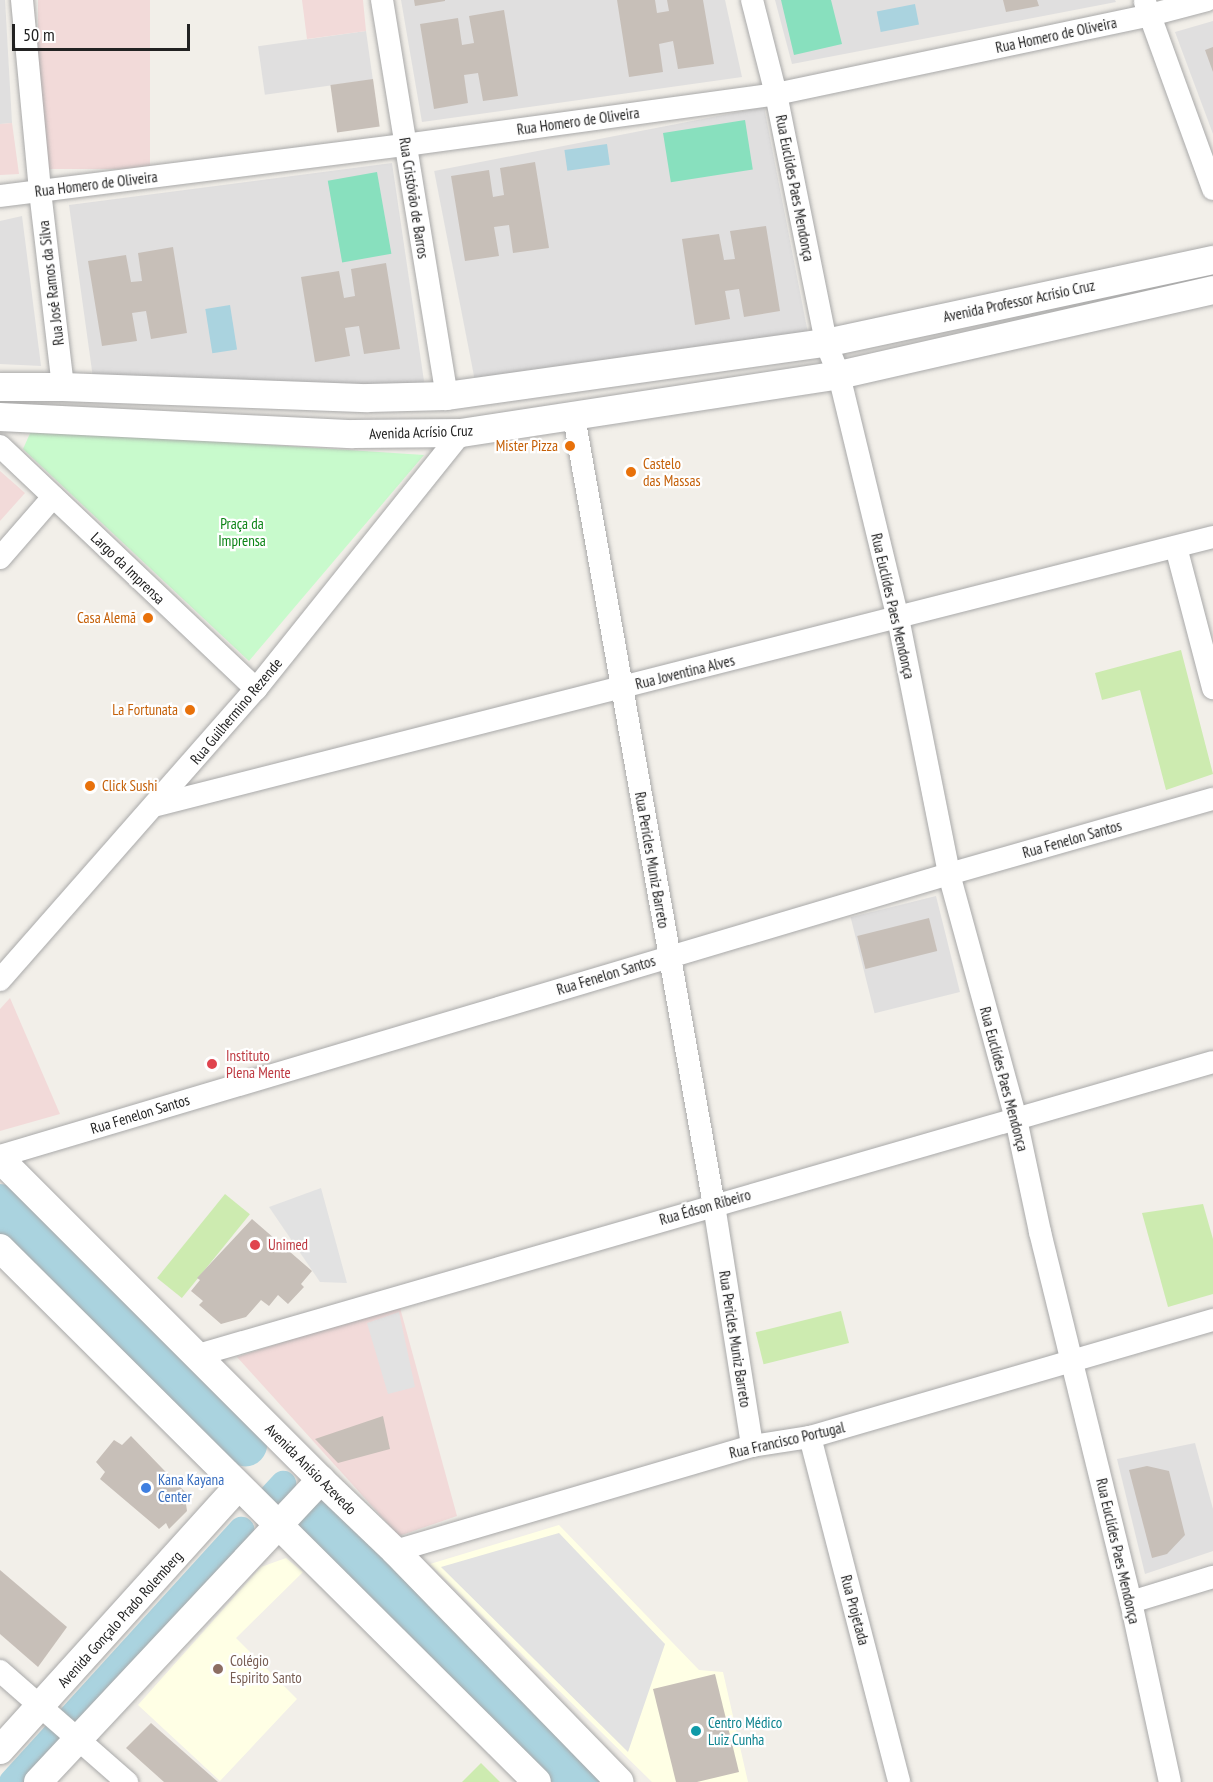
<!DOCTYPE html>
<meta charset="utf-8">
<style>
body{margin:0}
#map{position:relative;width:1213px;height:1782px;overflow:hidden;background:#f2efe9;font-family:"PT Sans Narrow",sans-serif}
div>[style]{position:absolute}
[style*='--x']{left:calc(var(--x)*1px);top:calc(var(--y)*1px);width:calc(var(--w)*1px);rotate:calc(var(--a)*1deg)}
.residential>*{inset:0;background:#e0dfdf;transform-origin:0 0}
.commercial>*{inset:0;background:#f2dad9;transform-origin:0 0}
.education>*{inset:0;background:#ffffe5}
.grass>*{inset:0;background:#cdebb0;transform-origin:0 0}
.park>*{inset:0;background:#c8facc}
.pitch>*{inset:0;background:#88e0be;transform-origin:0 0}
.parking>*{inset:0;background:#e2e2e2}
.water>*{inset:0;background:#aad3df;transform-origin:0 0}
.canal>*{height:26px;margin:-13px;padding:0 13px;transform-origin:13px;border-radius:13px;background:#aad3df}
.river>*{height:44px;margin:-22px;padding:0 22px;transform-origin:22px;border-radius:22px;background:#aad3df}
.building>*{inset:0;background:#c7bfb8;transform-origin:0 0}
.roads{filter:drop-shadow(0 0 2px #a9a9a9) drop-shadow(0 0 2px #a9a9a9)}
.minor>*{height:22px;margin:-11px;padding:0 11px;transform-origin:11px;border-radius:11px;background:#fff}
.tertiary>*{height:28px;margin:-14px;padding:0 14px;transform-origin:14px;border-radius:14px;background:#fff}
.dots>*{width:16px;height:16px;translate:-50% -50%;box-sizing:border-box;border:3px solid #fff;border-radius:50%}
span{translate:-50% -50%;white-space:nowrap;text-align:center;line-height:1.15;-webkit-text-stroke:4.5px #fff;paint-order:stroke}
.street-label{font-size:15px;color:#222}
.food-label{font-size:15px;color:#c56008}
.right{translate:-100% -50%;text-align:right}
.left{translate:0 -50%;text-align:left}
.park-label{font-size:15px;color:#0c8416}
.health-label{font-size:15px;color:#be3a42}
.shop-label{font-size:15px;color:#366cbe}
.education-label{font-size:15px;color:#785e54}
.culture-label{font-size:15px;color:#0d838f}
.scale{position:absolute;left:12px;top:24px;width:178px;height:27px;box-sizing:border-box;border:3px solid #222;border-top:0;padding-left:8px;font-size:18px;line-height:21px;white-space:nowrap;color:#222;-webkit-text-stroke:4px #fff;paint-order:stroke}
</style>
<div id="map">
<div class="residential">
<i style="clip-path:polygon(0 0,5px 0,12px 123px,0 124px)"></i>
<i style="clip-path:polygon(401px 0,725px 0,742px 77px,422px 122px)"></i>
<i style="clip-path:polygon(775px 0,1115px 0,1116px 2px,792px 64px)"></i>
<i style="clip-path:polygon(1213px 21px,1213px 134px,1175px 32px)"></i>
<i style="left:366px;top:31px;width:49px;height:109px;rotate:82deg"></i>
<i style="left:764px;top:107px;width:232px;height:336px;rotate:79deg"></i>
<i style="clip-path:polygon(392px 163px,425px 388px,94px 385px,69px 205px)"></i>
<i style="clip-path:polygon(22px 216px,41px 366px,0 364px,0 221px)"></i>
<i style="left:936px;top:896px;width:99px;height:88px;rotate:76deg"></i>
<i style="clip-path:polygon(1195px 1443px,1213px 1509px,1213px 1551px,1145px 1574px,1117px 1459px)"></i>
</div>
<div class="commercial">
<i style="left:38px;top:0;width:112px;height:169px"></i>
<i style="clip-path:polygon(302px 0,363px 0,366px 31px,307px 39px)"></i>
<i style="clip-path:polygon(12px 123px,19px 174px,0 175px,0 124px)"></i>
<i style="clip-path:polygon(0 471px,25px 493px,0 521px)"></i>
<i style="clip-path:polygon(10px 998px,60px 1114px,0 1131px,0 1009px)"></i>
<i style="clip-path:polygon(399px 1304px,457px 1516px,399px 1536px,237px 1357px)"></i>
</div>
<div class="education">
<i style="clip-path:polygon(559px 1525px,699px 1670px,723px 1672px,748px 1782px,652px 1782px,430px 1564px)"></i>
<i style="clip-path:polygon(286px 1558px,303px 1572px,236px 1638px,297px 1699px,220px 1781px,138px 1705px,261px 1567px)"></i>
</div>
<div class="grass">
<i style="clip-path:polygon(1181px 650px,1213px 774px,1166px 790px,1140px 690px,1102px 700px,1095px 673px)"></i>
<i style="left:225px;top:1194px;width:32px;height:108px;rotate:39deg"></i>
<i style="clip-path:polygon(1203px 1204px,1213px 1239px,1213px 1294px,1168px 1307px,1142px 1213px)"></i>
<i style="left:841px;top:1311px;width:33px;height:88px;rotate:76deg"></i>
<i style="clip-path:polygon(481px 1763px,500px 1782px,462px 1782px)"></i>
</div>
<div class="park">
<i style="clip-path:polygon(32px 429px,424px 455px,249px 661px,23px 449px)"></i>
</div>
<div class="pitch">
<i style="clip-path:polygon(781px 0,831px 0,842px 44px,794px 55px)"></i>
<i style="left:745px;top:120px;width:50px;height:83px;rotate:81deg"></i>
<i style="left:377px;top:172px;width:83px;height:50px;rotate:80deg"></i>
</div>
<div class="parking">
<i style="clip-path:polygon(321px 1188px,347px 1283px,320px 1282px,269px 1207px)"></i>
<i style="clip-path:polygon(399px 1312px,415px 1387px,388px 1394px,367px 1323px)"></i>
<i style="clip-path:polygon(559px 1533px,665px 1644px,628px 1752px,441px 1567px)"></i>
</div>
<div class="water">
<i style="left:915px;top:4px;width:21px;height:39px;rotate:79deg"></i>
<i style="left:607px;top:144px;width:21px;height:43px;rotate:82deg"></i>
<i style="left:230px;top:305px;width:45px;height:25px;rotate:81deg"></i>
</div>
<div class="canal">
<i style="--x:271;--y:1497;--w:18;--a:-47"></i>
<i style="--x:12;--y:1782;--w:341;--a:-47.7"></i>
</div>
<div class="river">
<i style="--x:0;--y:1206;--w:342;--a:44.2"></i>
<i style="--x:317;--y:1518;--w:375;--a:44.8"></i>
</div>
<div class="building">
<i style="clip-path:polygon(414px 0,445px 0,445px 1px,415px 6px)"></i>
<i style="clip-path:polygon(617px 0,655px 0,657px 13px,669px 11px,667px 0,703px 0,714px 64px,678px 69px,673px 41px,659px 44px,663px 72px,629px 77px)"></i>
<i style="clip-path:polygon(1003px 0,1037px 0,1039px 6px,1006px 12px)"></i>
<i style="clip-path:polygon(504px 10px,518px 96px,483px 101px,478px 73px,464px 75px,468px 103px,434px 109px,420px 24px,458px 18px,462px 45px,474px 43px,469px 16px)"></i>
<i style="clip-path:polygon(1213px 47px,1213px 72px,1205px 50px)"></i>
<i style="left:373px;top:79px;width:48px;height:43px;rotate:82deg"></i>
<i style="clip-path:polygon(535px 162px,549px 248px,513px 253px,509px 225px,494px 227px,499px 256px,465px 261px,451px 176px,489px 170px,493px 197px,504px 195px,500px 168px)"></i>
<i style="clip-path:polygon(766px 226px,780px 311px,744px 317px,739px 289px,725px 291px,730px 319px,695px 325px,682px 239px,719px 234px,724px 260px,735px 259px,730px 231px)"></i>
<i style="clip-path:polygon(173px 247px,187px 333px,151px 339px,146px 311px,132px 313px,137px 341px,102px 346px,88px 261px,126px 255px,131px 282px,142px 281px,138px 253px)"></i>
<i style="clip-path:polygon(386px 263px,400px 349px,364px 354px,359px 326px,345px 328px,350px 356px,315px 362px,301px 277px,339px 271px,344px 298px,355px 296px,351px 269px)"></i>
<i style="left:929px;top:918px;width:34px;height:74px;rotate:76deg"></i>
<i style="clip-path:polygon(252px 1219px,312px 1271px,301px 1284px,304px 1287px,288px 1304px,278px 1295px,269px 1306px,261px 1300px,246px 1317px,221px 1324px,199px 1305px,203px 1301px,191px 1291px,200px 1280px,197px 1278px)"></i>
<i style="clip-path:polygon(383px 1416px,390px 1449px,338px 1463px,315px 1439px)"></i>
<i style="clip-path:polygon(131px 1436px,190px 1497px,186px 1504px,187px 1511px,169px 1529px,166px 1523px,159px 1529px,100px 1479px,105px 1472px,96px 1462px,114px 1440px,122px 1445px)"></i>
<i style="clip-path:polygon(1147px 1466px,1169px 1471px,1185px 1535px,1167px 1554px,1152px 1558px,1129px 1470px)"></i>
<i style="clip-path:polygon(0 1570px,67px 1627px,38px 1667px,0 1634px)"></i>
<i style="clip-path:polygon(715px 1674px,739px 1772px,697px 1782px,676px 1782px,653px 1689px)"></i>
<i style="clip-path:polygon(151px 1723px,218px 1782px,164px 1782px,126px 1748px)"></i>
</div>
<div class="roads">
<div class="minor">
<i style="--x:22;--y:0;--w:192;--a:84.6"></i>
<i style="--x:40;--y:191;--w:197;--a:83.3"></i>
<i style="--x:382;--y:0;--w:401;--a:80.7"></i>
<i style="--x:752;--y:0;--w:97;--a:75.7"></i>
<i style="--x:776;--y:94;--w:254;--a:78.6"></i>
<i style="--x:826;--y:343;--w:35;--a:68"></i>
<i style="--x:839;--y:375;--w:250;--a:76.4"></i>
<i style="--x:898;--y:618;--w:261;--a:78.7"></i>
<i style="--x:949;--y:874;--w:254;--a:74.7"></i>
<i style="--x:1016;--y:1119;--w:116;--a:78"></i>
<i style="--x:1040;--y:1232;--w:381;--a:76.2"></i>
<i style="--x:1131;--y:1602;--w:184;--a:77.8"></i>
<i style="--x:1145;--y:2;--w:199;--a:70"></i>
<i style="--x:0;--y:196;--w:408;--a:-7.2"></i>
<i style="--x:405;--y:145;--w:374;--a:-7.8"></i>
<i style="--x:776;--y:94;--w:382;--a:-11.9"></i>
<i style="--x:1150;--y:15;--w:59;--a:-14.7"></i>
<i style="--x:574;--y:417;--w:800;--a:79.93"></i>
<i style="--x:714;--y:1205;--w:244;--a:81"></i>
<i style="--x:0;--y:446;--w:353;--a:43.5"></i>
<i style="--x:1176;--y:547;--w:146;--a:75.3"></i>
<i style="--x:0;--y:558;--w:81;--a:-49"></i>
<i style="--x:157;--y:805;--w:1089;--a:-14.24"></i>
<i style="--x:0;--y:980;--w:388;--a:-48.7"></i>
<i style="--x:256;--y:689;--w:328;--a:-51.3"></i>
<i style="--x:0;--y:1156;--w:990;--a:-16.55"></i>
<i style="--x:949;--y:874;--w:274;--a:-15.9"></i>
<i style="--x:198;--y:1355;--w:1056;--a:-16.1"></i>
<i style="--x:810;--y:1437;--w:356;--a:75.5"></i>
<i style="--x:395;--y:1551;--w:372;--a:-16.4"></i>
<i style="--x:752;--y:1446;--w:59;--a:-8.8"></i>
<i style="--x:810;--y:1437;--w:420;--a:-16.2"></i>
<i style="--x:1131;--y:1602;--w:86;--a:-17"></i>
<i style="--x:0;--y:1671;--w:169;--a:41.2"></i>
</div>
<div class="tertiary">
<i style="--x:0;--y:387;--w:63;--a:0"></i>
<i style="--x:63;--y:387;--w:305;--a:2.1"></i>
<i style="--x:368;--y:398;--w:79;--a:-1.5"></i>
<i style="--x:447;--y:396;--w:383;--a:-8"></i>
<i style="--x:826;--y:343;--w:396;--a:-12.1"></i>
<i style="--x:0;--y:417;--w:353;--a:2.8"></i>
<i style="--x:353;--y:434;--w:108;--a:-0.5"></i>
<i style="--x:461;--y:433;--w:382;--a:-8.7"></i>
<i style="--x:839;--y:375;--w:384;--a:-12.8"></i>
<i style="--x:0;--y:1159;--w:454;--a:45"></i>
<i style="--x:321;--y:1480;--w:103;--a:43.8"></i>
<i style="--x:395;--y:1551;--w:322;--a:45.8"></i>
<i style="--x:0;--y:1248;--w:757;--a:44.84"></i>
<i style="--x:0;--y:1750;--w:355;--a:-47.9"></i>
<i style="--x:38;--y:1782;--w:414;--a:-46.9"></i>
</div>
</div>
<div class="dots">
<i style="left:570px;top:446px;background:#e8710a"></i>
<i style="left:631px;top:472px;background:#e8710a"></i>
<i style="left:148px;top:618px;background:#e8710a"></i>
<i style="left:190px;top:710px;background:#e8710a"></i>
<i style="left:90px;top:786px;background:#e8710a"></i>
<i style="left:212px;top:1064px;background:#e0444e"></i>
<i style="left:255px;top:1245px;background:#e0444e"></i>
<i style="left:146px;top:1488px;background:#3f7fe0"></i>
<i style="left:218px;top:1669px;background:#8d6e63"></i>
<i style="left:696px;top:1731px;background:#0f9aa8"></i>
</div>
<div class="street-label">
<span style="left:1056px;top:35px;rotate:-12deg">Rua Homero de Oliveira</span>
<span style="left:578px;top:121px;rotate:-8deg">Rua Homero de Oliveira</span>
<span style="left:96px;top:184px;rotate:-7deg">Rua Homero de Oliveira</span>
<span style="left:795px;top:188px;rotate:79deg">Rua Euclides Paes Mendonça</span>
<span style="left:414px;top:198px;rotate:81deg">Rua Cristóvão de Barros</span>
<span style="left:51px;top:283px;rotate:-97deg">Rua José Ramos da Silva</span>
<span style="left:1019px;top:301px;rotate:-12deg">Avenida Professor Acrísio Cruz</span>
<span style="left:421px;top:432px;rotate:-2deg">Avenida Acrísio Cruz</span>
<span style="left:128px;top:568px;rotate:44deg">Largo da Imprensa</span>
<span style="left:893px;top:606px;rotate:77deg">Rua Euclídes Paes Mendonça</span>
<span style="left:685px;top:672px;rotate:-14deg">Rua Joventina Alves</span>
<span style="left:236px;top:711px;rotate:-50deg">Rua Guilhermino Rezende</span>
<span style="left:1072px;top:839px;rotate:-16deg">Rua Fenelon Santos</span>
<span style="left:652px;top:860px;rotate:80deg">Rua Pericles Muniz Barreto</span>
<span style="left:606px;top:975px;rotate:-17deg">Rua Fenelon Santos</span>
<span style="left:1004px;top:1079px;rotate:75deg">Rua Euclídes Paes Mendonça</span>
<span style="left:140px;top:1114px;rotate:-17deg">Rua Fenelon Santos</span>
<span style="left:705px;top:1207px;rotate:-16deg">Rua Édson Ribeiro</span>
<span style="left:735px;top:1339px;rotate:81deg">Rua Pericles Muniz Barreto</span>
<span style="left:787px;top:1440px;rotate:-13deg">Rua Francisco Portugal</span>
<span style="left:311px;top:1469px;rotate:45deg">Avenida Anísio Azevedo</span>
<span style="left:1118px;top:1551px;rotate:77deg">Rua Euclídes Paes Mendonça</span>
<span style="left:855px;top:1610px;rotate:75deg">Rua Projetada</span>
<span style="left:120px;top:1619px;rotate:-48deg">Avenida Gonçalo Prado Rolemberg</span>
</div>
<div class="food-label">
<span class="right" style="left:558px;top:446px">Mister Pizza</span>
<span class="left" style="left:643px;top:472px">Castelo<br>das Massas</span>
<span class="right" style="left:136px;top:618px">Casa Alemã</span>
<span class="right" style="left:178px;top:710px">La Fortunata</span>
<span class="left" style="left:102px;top:786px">Click Sushi</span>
</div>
<div class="park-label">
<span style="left:242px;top:532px">Praça da<br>Imprensa</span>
</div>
<div class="health-label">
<span class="left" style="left:226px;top:1064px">Instituto<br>Plena Mente</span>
<span class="left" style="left:268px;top:1245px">Unimed</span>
</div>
<div class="shop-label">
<span class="left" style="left:158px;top:1488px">Kana Kayana<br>Center</span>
</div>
<div class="education-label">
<span class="left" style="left:230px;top:1669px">Colégio<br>Espirito Santo</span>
</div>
<div class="culture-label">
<span class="left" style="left:708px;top:1731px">Centro Médico<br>Luiz Cunha</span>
</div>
<div class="scale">50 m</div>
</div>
